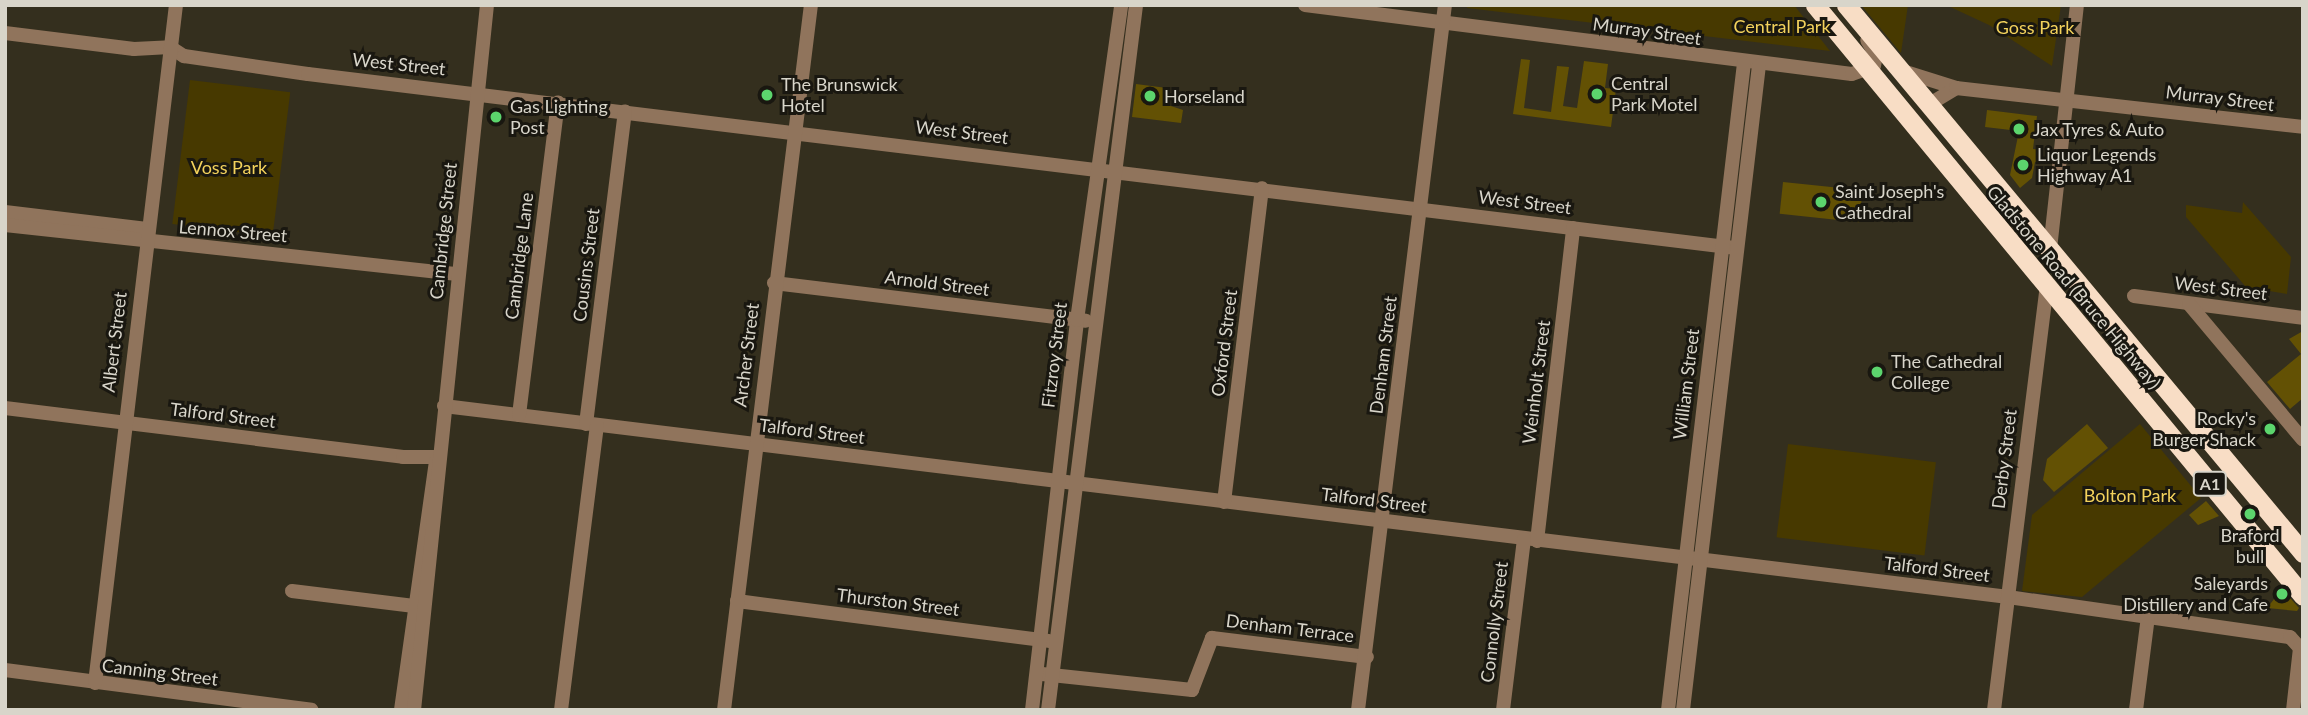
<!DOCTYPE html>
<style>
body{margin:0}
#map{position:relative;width:2308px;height:715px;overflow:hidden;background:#342f1e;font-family:Lato,sans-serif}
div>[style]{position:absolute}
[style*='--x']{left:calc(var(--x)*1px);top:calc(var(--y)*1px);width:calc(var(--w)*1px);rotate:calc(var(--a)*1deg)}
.green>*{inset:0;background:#473900;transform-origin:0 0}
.building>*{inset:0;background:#635104;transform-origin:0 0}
.minor>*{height:14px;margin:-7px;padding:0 7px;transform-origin:7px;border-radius:7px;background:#90745c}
.highway>*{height:19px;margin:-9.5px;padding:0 9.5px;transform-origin:9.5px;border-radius:9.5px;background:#f8ddc5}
.dots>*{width:19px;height:19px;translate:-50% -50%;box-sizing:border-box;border:4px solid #191710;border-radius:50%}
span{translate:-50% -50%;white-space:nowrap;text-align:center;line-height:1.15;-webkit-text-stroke:6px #191710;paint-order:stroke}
.shield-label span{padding:2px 5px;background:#191710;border:2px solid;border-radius:5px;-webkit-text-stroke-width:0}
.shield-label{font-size:16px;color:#d8d5ca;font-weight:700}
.park-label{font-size:18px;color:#f3d25c}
.street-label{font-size:18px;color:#d8d5ca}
.poi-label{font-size:18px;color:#d8d5ca}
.left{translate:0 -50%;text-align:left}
.right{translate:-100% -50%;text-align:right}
.frame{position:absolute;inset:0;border:7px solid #d8d5ca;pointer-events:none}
</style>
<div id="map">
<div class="green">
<i style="clip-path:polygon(1468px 5px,1794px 5px,1830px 51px,1467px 8px)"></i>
<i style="clip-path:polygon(1861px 5px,1908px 5px,1901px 53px)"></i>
<i style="clip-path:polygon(1946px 5px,2061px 5px,2052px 66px,1989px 25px)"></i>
<i style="left:190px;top:80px;width:101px;height:145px;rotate:7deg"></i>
<i style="clip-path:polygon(2243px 202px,2291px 257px,2287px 294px,2246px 287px,2186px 217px,2186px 205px,2242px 213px)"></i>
<i style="clip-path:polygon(2140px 424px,2201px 498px,2082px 597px,2022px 591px,2032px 515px)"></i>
<i style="left:1788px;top:444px;width:149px;height:94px;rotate:7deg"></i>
</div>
<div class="building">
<i style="clip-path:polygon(1521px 59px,1530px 60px,1524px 108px,1551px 112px,1557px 66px,1569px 67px,1563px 106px,1577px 108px,1584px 61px,1608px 64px,1605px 88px,1616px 89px,1611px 127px,1513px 114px)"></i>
<i style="clip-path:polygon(1136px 84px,1167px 88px,1165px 104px,1183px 110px,1181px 123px,1132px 117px)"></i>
<i style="clip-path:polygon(1987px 110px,2037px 116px,2033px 149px,2042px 150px,2040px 162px,2035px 162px,2032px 178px,2020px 188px,2010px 175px,2019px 131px,1985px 127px)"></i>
<i style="left:1783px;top:182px;width:80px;height:32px;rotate:6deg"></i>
<i style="clip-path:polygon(2303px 331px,2303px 398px,2290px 409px,2267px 382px,2301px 354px,2289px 339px)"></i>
<i style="clip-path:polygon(2087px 424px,2108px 448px,2054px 492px,2043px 480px,2047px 459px)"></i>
<i style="clip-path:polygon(2206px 501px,2219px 516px,2198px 525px,2189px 515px)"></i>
<i style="clip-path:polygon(2282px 589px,2299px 608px,2297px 611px,2267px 608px)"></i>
</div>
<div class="minor">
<i style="--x:1305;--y:5;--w:551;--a:7.19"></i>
<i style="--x:1852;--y:74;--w:23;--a:-20"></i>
<i style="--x:1874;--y:66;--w:11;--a:-80"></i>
<i style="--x:1876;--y:55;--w:17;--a:-121"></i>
<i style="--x:5;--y:33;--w:130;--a:7.1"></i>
<i style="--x:134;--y:49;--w:36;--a:-3"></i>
<i style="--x:170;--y:47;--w:17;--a:33"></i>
<i style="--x:184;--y:56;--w:125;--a:8.3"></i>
<i style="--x:308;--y:74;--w:1439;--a:6.95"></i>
<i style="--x:1899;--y:70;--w:60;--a:17.5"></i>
<i style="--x:1928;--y:105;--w:33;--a:-31"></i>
<i style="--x:1956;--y:88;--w:349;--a:6.4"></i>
<i style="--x:5;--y:212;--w:143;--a:6.8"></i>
<i style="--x:5;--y:225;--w:455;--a:6.2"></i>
<i style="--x:2050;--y:249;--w:245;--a:-83.7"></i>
<i style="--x:774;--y:283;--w:314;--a:6.9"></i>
<i style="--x:2134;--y:296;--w:170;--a:7.4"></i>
<i style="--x:2189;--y:304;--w:177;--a:50"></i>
<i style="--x:444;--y:406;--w:1576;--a:6.96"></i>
<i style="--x:2008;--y:597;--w:285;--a:8.1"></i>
<i style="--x:2290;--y:637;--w:15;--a:48"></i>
<i style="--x:2300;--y:648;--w:62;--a:96.4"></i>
<i style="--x:5;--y:408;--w:401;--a:7"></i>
<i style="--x:403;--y:457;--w:33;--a:0"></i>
<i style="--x:519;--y:415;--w:315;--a:-82.9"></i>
<i style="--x:586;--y:424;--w:315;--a:-82.9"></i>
<i style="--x:1224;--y:502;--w:316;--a:-83.1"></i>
<i style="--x:1537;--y:541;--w:315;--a:-83.4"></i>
<i style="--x:292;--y:591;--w:123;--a:7"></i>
<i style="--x:737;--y:601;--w:314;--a:7.3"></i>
<i style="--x:5;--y:670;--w:309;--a:7.4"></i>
<i style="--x:1042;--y:674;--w:151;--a:6.1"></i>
<i style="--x:1192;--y:690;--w:56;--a:-69"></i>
<i style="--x:1212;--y:638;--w:156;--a:7"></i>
<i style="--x:95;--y:683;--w:683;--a:-83.19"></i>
<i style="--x:401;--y:710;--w:251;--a:-82"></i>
<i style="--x:414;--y:710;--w:709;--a:-84.09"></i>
<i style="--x:561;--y:710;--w:287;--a:-82.8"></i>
<i style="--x:724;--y:710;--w:710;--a:-82.97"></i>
<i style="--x:1032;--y:710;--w:393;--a:-83.4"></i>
<i style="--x:1077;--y:320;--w:318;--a:-82"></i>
<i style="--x:1048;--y:710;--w:710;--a:-82.88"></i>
<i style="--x:1358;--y:710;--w:710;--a:-82.97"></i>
<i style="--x:1503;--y:710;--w:172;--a:-83"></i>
<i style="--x:1668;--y:710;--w:651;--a:-83.3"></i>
<i style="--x:1683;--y:710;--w:649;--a:-83.28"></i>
<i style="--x:1994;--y:710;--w:429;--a:-82.9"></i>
<i style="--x:2136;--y:710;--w:95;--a:-82.7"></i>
</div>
<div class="highway">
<i style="--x:1815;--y:5;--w:766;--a:50.45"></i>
<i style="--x:1846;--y:5;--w:714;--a:50.17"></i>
</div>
<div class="dots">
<i style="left:1597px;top:94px;background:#5cd56d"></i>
<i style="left:767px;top:95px;background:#5cd56d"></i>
<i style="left:1150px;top:96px;background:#5cd56d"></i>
<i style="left:496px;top:117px;background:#5cd56d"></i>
<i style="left:2019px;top:129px;background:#5cd56d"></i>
<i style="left:2023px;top:165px;background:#5cd56d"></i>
<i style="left:1821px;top:202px;background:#5cd56d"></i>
<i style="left:1877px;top:372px;background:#5cd56d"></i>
<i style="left:2270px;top:429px;background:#5cd56d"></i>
<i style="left:2250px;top:514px;background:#5cd56d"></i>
<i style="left:2282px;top:594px;background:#5cd56d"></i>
</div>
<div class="shield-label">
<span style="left:2210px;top:484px">A1</span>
</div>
<div class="park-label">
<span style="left:1782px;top:26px">Central Park</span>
<span style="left:2035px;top:27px">Goss Park</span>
<span style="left:229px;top:167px">Voss Park</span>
<span style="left:2130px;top:495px">Bolton Park</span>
</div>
<div class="street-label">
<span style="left:1647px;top:31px;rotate:8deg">Murray Street</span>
<span style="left:399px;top:64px;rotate:6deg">West Street</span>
<span style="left:2220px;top:98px;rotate:7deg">Murray Street</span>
<span style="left:962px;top:132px;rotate:7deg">West Street</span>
<span style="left:1525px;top:202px;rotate:7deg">West Street</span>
<span style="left:233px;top:231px;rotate:5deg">Lennox Street</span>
<span style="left:443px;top:231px;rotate:-84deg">Cambridge Street</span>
<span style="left:519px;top:256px;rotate:-83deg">Cambridge Lane</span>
<span style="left:586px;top:265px;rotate:-83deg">Cousins Street</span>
<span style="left:937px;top:283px;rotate:7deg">Arnold Street</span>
<span style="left:2074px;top:287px;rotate:50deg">Gladstone Road (Bruce Highway)</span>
<span style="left:2221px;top:288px;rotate:7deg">West Street</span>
<span style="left:114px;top:342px;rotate:-83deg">Albert Street</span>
<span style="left:1224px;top:343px;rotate:-83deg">Oxford Street</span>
<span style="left:746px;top:355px;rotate:-83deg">Archer Street</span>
<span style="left:1054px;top:355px;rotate:-83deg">Fitzroy Street</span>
<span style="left:1383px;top:355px;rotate:-83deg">Denham Street</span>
<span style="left:1536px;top:382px;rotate:-83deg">Weinholt Street</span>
<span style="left:1686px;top:384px;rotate:-83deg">William Street</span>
<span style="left:223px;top:415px;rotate:7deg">Talford Street</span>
<span style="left:812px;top:431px;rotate:7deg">Talford Street</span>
<span style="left:2004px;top:459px;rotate:-83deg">Derby Street</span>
<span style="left:1374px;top:500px;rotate:7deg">Talford Street</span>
<span style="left:1937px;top:569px;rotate:7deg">Talford Street</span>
<span style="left:898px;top:602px;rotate:7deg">Thurston Street</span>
<span style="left:1494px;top:622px;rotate:-83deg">Connolly Street</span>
<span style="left:1290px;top:628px;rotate:7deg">Denham Terrace</span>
<span style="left:160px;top:672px;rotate:7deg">Canning Street</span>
</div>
<div class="poi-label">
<span class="left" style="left:1611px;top:94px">Central<br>Park Motel</span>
<span class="left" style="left:781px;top:95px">The Brunswick<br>Hotel</span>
<span class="left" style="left:1164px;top:96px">Horseland</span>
<span class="left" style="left:510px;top:117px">Gas Lighting<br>Post</span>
<span class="left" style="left:2033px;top:129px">Jax Tyres &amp; Auto</span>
<span class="left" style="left:2037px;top:165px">Liquor Legends<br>Highway A1</span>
<span class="left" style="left:1835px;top:202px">Saint Joseph's<br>Cathedral</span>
<span class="left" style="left:1891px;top:372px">The Cathedral<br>College</span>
<span class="right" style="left:2256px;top:429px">Rocky's<br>Burger Shack</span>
<span style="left:2250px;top:546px">Braford<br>bull</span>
<span class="right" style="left:2268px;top:594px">Saleyards<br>Distillery and Cafe</span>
</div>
<div class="frame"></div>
</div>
